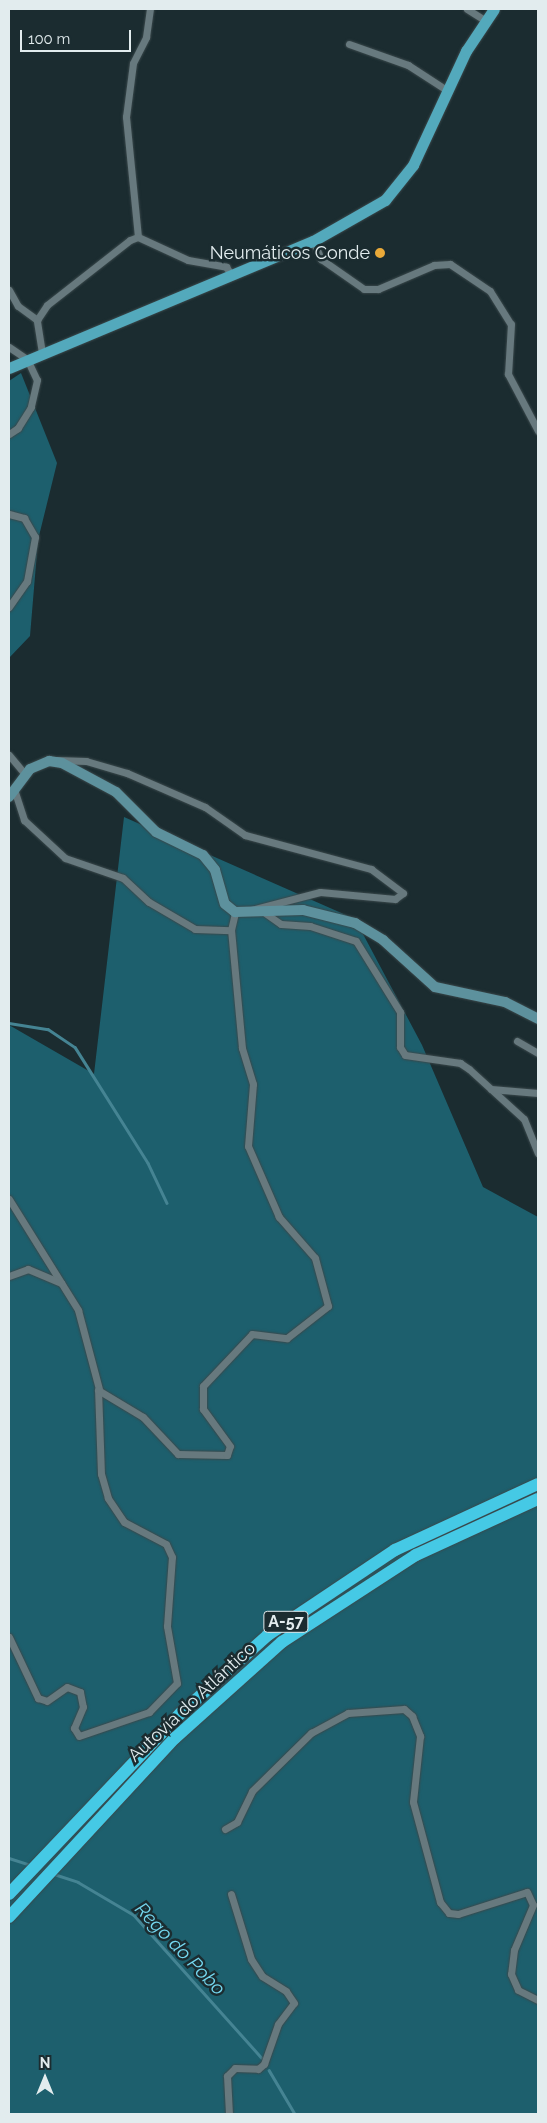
<!DOCTYPE html>
<meta charset="utf-8">
<style>
body{margin:0}
#map{position:relative;width:547px;height:2123px;overflow:hidden;background:#1b2c30;font-family:Raleway,sans-serif}
div>[style]{position:absolute}
[style*='--x']{left:calc(var(--x)*1px);top:calc(var(--y)*1px);width:calc(var(--w)*1px);rotate:calc(var(--a)*1deg)}
.forest>*{inset:0;background:#1d5f6d}
.stream>*{height:2.5px;margin:-1.25px;padding:0 1.25px;transform-origin:1.25px;border-radius:1.25px;background:#458493}
.roads{filter:drop-shadow(0 0 1px #3a484b) drop-shadow(0 0 1px #3a484b)}
.street>*{height:7px;margin:-3.5px;padding:0 3.5px;transform-origin:3.5px;border-radius:3.5px;background:#67797e}
.secondary>*{height:10px;margin:-5px;padding:0 5px;transform-origin:5px;border-radius:5px;background:#5d919d}
.primary>*{height:11px;margin:-5.5px;padding:0 5.5px;transform-origin:5.5px;border-radius:5.5px;background:#53a9bc}
.highway>*{height:12px;margin:-6px;padding:0 6px;transform-origin:6px;border-radius:6px;background:#45c9e5}
.dots>*{width:14px;height:14px;translate:-50% -50%;box-sizing:border-box;border:2px solid #1b2c30;border-radius:50%}
span{translate:-50% -50%;white-space:nowrap;text-align:center;line-height:1.15;-webkit-text-stroke:5px #1b2c30;paint-order:stroke}
.shield-label span{padding:1px 4px;background:#1b2c30;border:1px solid;border-radius:4px;-webkit-text-stroke-width:0}
.shield-label{font-size:16px;color:#e2ecee;font-weight:700}
.poi-label{font-size:18px;color:#e2ecee}
.right{translate:-100% -50%;text-align:right}
.street-label{font-size:18px;color:#e2ecee}
.water-label{font-size:19px;color:#74d7ef;font-style:italic}
.frame{position:absolute;inset:0;border:10px solid #e2ecee;pointer-events:none}
.north{position:absolute;left:20px;top:2053px;width:50px;height:50px;-webkit-text-stroke:4px #1b2c30;paint-order:stroke;rotate:0deg;font-size:14px;font-weight:700;line-height:20px;text-align:center;color:#e2ecee}
.north::after{content:'';display:block;margin:auto;width:18px;height:22px;background:#e2ecee;clip-path:polygon(50% 0,100% 100%,50% 72%,0 100%)}
.scale{position:absolute;left:20px;top:30px;width:111px;height:22px;box-sizing:border-box;border:2px solid #e2ecee;border-top:0;padding-left:6px;font-size:15px;line-height:18px;white-space:nowrap;color:#e2ecee;-webkit-text-stroke:4px #1b2c30;paint-order:stroke}
</style>
<div id="map">
<div class="forest">
<i style="clip-path:polygon(21px 373px,57px 463px,38px 540px,30px 636px,9px 658px,9px 381px)"></i>
<i style="clip-path:polygon(124px 817px,355px 919px,422px 1045px,483px 1187px,538px 1217px,538px 2114px,9px 2114px,9px 1025px,94px 1074px)"></i>
</div>
<div class="stream">
<i style="--x:9;--y:1023;--w:39;--a:9"></i>
<i style="--x:48;--y:1029;--w:32;--a:34"></i>
<i style="--x:75;--y:1047;--w:137;--a:57.8"></i>
<i style="--x:148;--y:1163;--w:44;--a:64.6"></i>
<i style="--x:9;--y:1858;--w:22;--a:18"></i>
<i style="--x:54;--y:1874;--w:25;--a:18"></i>
<i style="--x:78;--y:1882;--w:65;--a:30.5"></i>
<i style="--x:134;--y:1915;--w:191;--a:48.2"></i>
<i style="--x:269;--y:2070;--w:51;--a:59.4"></i>
</div>
<div class="roads">
<div class="street">
<i style="--x:467;--y:9;--w:22;--a:32"></i>
<i style="--x:349;--y:44;--w:63;--a:19.6"></i>
<i style="--x:408;--y:65;--w:48;--a:33"></i>
<i style="--x:138;--y:237;--w:121;--a:-95.7"></i>
<i style="--x:126;--y:117;--w:54;--a:-82.6"></i>
<i style="--x:133;--y:63;--w:29;--a:-63"></i>
<i style="--x:146;--y:37;--w:28;--a:-82"></i>
<i style="--x:313;--y:241;--w:20;--a:66"></i>
<i style="--x:321;--y:259;--w:52;--a:34.9"></i>
<i style="--x:364;--y:289;--w:14;--a:0"></i>
<i style="--x:378;--y:289;--w:61;--a:-23.2"></i>
<i style="--x:434;--y:265;--w:16;--a:-4"></i>
<i style="--x:450;--y:264;--w:48;--a:34"></i>
<i style="--x:490;--y:291;--w:39;--a:58"></i>
<i style="--x:511;--y:324;--w:50;--a:93.4"></i>
<i style="--x:508;--y:374;--w:64;--a:62.2"></i>
<i style="--x:9;--y:290;--w:18;--a:61"></i>
<i style="--x:18;--y:306;--w:24;--a:36"></i>
<i style="--x:9;--y:347;--w:22;--a:34"></i>
<i style="--x:27;--y:359;--w:23;--a:65"></i>
<i style="--x:37;--y:380;--w:28;--a:103"></i>
<i style="--x:31;--y:407;--w:25;--a:122"></i>
<i style="--x:18;--y:428;--w:11;--a:146"></i>
<i style="--x:42;--y:353;--w:33;--a:-99"></i>
<i style="--x:37;--y:320;--w:18;--a:-56"></i>
<i style="--x:47;--y:305;--w:105;--a:-38.1"></i>
<i style="--x:130;--y:240;--w:9;--a:-21"></i>
<i style="--x:138;--y:237;--w:55;--a:24.7"></i>
<i style="--x:188;--y:260;--w:39;--a:10"></i>
<i style="--x:226;--y:267;--w:9;--a:54"></i>
<i style="--x:9;--y:514;--w:16;--a:15"></i>
<i style="--x:24;--y:518;--w:22;--a:60"></i>
<i style="--x:35;--y:537;--w:45;--a:100.3"></i>
<i style="--x:27;--y:581;--w:32;--a:125"></i>
<i style="--x:9;--y:755;--w:25;--a:50"></i>
<i style="--x:56;--y:760;--w:30;--a:2"></i>
<i style="--x:86;--y:761;--w:43;--a:16.3"></i>
<i style="--x:127;--y:773;--w:85;--a:23.6"></i>
<i style="--x:205;--y:807;--w:49;--a:35"></i>
<i style="--x:245;--y:835;--w:131;--a:15.1"></i>
<i style="--x:371;--y:869;--w:40;--a:37"></i>
<i style="--x:403;--y:893;--w:10;--a:143"></i>
<i style="--x:395;--y:899;--w:75;--a:-174.7"></i>
<i style="--x:320;--y:892;--w:71;--a:165.4"></i>
<i style="--x:14;--y:789;--w:33;--a:72"></i>
<i style="--x:24;--y:820;--w:56;--a:42.8"></i>
<i style="--x:65;--y:858;--w:61;--a:19"></i>
<i style="--x:123;--y:878;--w:35;--a:43"></i>
<i style="--x:149;--y:902;--w:53;--a:30.4"></i>
<i style="--x:195;--y:929;--w:36;--a:2"></i>
<i style="--x:265;--y:913;--w:19;--a:35"></i>
<i style="--x:281;--y:924;--w:29;--a:4"></i>
<i style="--x:310;--y:926;--w:48;--a:18.1"></i>
<i style="--x:356;--y:941;--w:84;--a:58.2"></i>
<i style="--x:400;--y:1012;--w:35;--a:90"></i>
<i style="--x:400;--y:1047;--w:9;--a:58"></i>
<i style="--x:405;--y:1055;--w:56;--a:8.3"></i>
<i style="--x:460;--y:1063;--w:11;--a:34"></i>
<i style="--x:469;--y:1069;--w:74;--a:42.3"></i>
<i style="--x:524;--y:1119;--w:37;--a:68"></i>
<i style="--x:517;--y:1041;--w:24;--a:30"></i>
<i style="--x:491;--y:1089;--w:47;--a:4.9"></i>
<i style="--x:9;--y:1199;--w:131;--a:58.1"></i>
<i style="--x:78;--y:1310;--w:82;--a:75.1"></i>
<i style="--x:9;--y:1276;--w:20;--a:-20"></i>
<i style="--x:28;--y:1269;--w:36;--a:23"></i>
<i style="--x:9;--y:1637;--w:68;--a:64.6"></i>
<i style="--x:38;--y:1698;--w:9;--a:18"></i>
<i style="--x:47;--y:1701;--w:24;--a:-35"></i>
<i style="--x:67;--y:1687;--w:14;--a:21"></i>
<i style="--x:80;--y:1692;--w:15;--a:79"></i>
<i style="--x:83;--y:1707;--w:23;--a:113"></i>
<i style="--x:74;--y:1728;--w:9;--a:58"></i>
<i style="--x:79;--y:1736;--w:74;--a:-18.9"></i>
<i style="--x:149;--y:1712;--w:40;--a:-46"></i>
<i style="--x:177;--y:1683;--w:58;--a:-100"></i>
<i style="--x:167;--y:1626;--w:69;--a:-85.9"></i>
<i style="--x:172;--y:1557;--w:14;--a:-115"></i>
<i style="--x:166;--y:1544;--w:47;--a:-152.4"></i>
<i style="--x:124;--y:1522;--w:29;--a:-124"></i>
<i style="--x:108;--y:1498;--w:25;--a:-106"></i>
<i style="--x:101;--y:1474;--w:84;--a:-92"></i>
<i style="--x:98;--y:1390;--w:52;--a:31"></i>
<i style="--x:143;--y:1417;--w:51;--a:46.6"></i>
<i style="--x:178;--y:1454;--w:49;--a:1.2"></i>
<i style="--x:227;--y:1455;--w:9;--a:-72"></i>
<i style="--x:230;--y:1446;--w:46;--a:-126.1"></i>
<i style="--x:203;--y:1409;--w:23;--a:-90"></i>
<i style="--x:203;--y:1386;--w:71;--a:-46.7"></i>
<i style="--x:252;--y:1334;--w:35;--a:7"></i>
<i style="--x:287;--y:1338;--w:52;--a:-38"></i>
<i style="--x:328;--y:1306;--w:50;--a:-105.2"></i>
<i style="--x:315;--y:1258;--w:55;--a:-131.3"></i>
<i style="--x:279;--y:1217;--w:77;--a:-113.6"></i>
<i style="--x:248;--y:1146;--w:62;--a:-85.4"></i>
<i style="--x:253;--y:1084;--w:38;--a:-107"></i>
<i style="--x:242;--y:1048;--w:119;--a:-95.3"></i>
<i style="--x:231;--y:930;--w:18;--a:-77"></i>
<i style="--x:225;--y:1829;--w:14;--a:-30"></i>
<i style="--x:237;--y:1822;--w:34;--a:-64"></i>
<i style="--x:252;--y:1791;--w:83;--a:-44.5"></i>
<i style="--x:311;--y:1733;--w:42;--a:-28.4"></i>
<i style="--x:348;--y:1713;--w:56;--a:-4.1"></i>
<i style="--x:404;--y:1709;--w:11;--a:41"></i>
<i style="--x:412;--y:1716;--w:22;--a:68"></i>
<i style="--x:420;--y:1736;--w:66;--a:96.1"></i>
<i style="--x:413;--y:1802;--w:104;--a:74.9"></i>
<i style="--x:440;--y:1902;--w:14;--a:51"></i>
<i style="--x:449;--y:1913;--w:9;--a:6"></i>
<i style="--x:458;--y:1914;--w:72;--a:-17.7"></i>
<i style="--x:527;--y:1892;--w:14;--a:65"></i>
<i style="--x:533;--y:1905;--w:49;--a:112.9"></i>
<i style="--x:514;--y:1950;--w:24;--a:97"></i>
<i style="--x:511;--y:1974;--w:17;--a:66"></i>
<i style="--x:518;--y:1990;--w:22;--a:27"></i>
<i style="--x:229;--y:2114;--w:38;--a:-93"></i>
<i style="--x:227;--y:2076;--w:11;--a:-45"></i>
<i style="--x:235;--y:2068;--w:23;--a:2"></i>
<i style="--x:258;--y:2069;--w:8;--a:-40"></i>
<i style="--x:264;--y:2064;--w:42;--a:-70.7"></i>
<i style="--x:278;--y:2024;--w:26;--a:-53"></i>
<i style="--x:294;--y:2003;--w:14;--a:-124"></i>
<i style="--x:286;--y:1991;--w:28;--a:-148"></i>
<i style="--x:262;--y:1976;--w:20;--a:-123"></i>
<i style="--x:251;--y:1959;--w:68;--a:-107.1"></i>
</div>
<div class="secondary">
<i style="--x:9;--y:797;--w:35;--a:-53"></i>
<i style="--x:30;--y:769;--w:21;--a:-23"></i>
<i style="--x:49;--y:761;--w:13;--a:9"></i>
<i style="--x:62;--y:763;--w:61;--a:28.2"></i>
<i style="--x:116;--y:792;--w:57;--a:45"></i>
<i style="--x:156;--y:832;--w:52;--a:26.1"></i>
<i style="--x:203;--y:855;--w:19;--a:51"></i>
<i style="--x:215;--y:870;--w:35;--a:74"></i>
<i style="--x:225;--y:904;--w:13;--a:39"></i>
<i style="--x:235;--y:912;--w:68;--a:-1.7"></i>
<i style="--x:303;--y:910;--w:54;--a:14"></i>
<i style="--x:355;--y:923;--w:33;--a:31"></i>
<i style="--x:383;--y:940;--w:70;--a:42.1"></i>
<i style="--x:435;--y:987;--w:72;--a:12.1"></i>
<i style="--x:505;--y:1002;--w:37;--a:27"></i>
</div>
<div class="primary">
<i style="--x:9;--y:368;--w:329;--a:-22.7"></i>
<i style="--x:313;--y:241;--w:83;--a:-29.7"></i>
<i style="--x:385;--y:200;--w:45;--a:-51.3"></i>
<i style="--x:413;--y:165;--w:126;--a:-65.1"></i>
<i style="--x:466;--y:51;--w:50;--a:-56.3"></i>
</div>
<div class="highway">
<i style="--x:9;--y:1894;--w:250;--a:-46.5"></i>
<i style="--x:181;--y:1713;--w:117;--a:-41.9"></i>
<i style="--x:268;--y:1635;--w:153;--a:-33.8"></i>
<i style="--x:395;--y:1550;--w:157;--a:-24.8"></i>
<i style="--x:9;--y:1917;--w:244;--a:-47.2"></i>
<i style="--x:175;--y:1738;--w:144;--a:-41.9"></i>
<i style="--x:282;--y:1642;--w:160;--a:-33"></i>
<i style="--x:416;--y:1555;--w:134;--a:-24.7"></i>
</div>
</div>
<div class="dots">
<i style="left:380px;top:253px;background:#eaaa39"></i>
</div>
<div class="shield-label">
<span style="left:286px;top:1622px">A-57</span>
</div>
<div class="poi-label">
<span class="right" style="left:370px;top:253px">Neumáticos Conde</span>
</div>
<div class="street-label">
<span style="left:192px;top:1702px;rotate:-43deg">Autovía do Atlántico</span>
</div>
<div class="water-label">
<span style="left:180px;top:1949px;rotate:46deg">Rego do Pobo</span>
</div>
<div class="frame"></div>
<div class="north">N</div>
<div class="scale">100 m</div>
</div>
